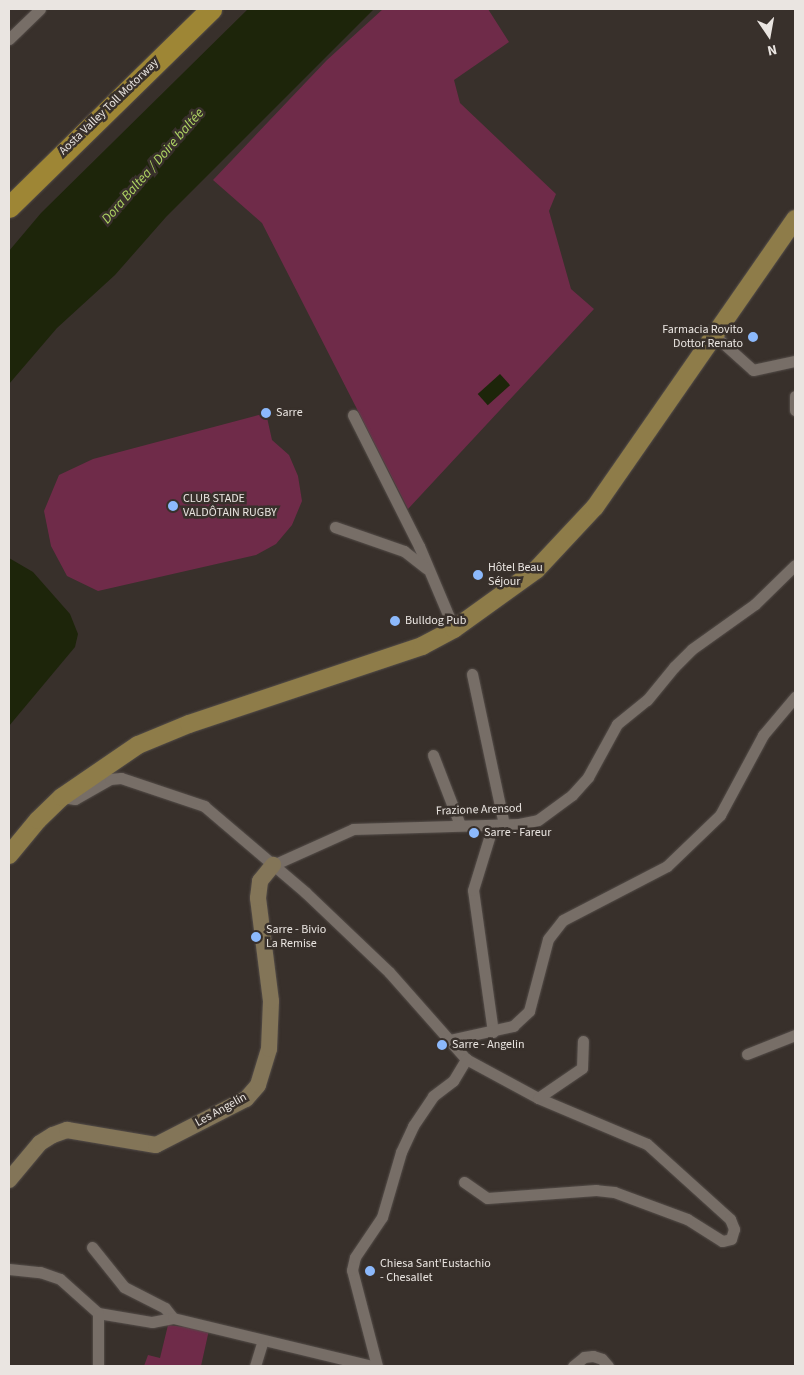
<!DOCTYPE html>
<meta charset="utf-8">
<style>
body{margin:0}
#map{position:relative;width:804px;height:1375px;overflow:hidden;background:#38302b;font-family:"Source Sans 3",sans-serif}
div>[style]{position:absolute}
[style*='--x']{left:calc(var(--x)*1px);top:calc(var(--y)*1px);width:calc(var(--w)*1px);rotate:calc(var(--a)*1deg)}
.green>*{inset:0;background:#6f2b49}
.water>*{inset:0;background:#1d250a;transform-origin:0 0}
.roads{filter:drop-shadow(0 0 1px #544d49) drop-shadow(0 0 1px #544d49)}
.street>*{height:11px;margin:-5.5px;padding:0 5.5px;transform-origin:5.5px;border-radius:5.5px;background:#776e67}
.secondary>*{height:16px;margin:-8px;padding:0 8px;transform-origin:8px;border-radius:8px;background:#837558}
.primary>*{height:18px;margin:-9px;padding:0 9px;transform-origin:9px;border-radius:9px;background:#8e7c49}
.highway>*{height:21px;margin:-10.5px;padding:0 10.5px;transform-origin:10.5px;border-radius:10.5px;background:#9e8635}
.dots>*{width:14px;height:14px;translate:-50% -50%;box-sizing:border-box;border:2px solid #38302b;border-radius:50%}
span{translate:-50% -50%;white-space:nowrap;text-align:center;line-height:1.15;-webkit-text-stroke:5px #38302b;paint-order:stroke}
.street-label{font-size:12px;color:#eae5e1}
.poi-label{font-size:12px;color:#eae5e1}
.right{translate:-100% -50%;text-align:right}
.left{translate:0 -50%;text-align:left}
.water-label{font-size:14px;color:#aed462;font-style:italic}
.frame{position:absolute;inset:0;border:10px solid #eae5e1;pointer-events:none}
.north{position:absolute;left:744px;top:10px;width:50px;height:50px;-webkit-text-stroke:4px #38302b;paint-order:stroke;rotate:168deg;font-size:14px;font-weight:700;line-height:20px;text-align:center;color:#eae5e1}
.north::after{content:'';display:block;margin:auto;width:18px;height:22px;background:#eae5e1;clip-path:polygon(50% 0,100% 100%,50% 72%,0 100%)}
</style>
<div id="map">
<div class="green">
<i style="clip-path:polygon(383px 9px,488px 9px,509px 42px,454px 80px,460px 103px,556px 194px,549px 211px,571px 289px,594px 309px,408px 509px,262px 223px,213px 180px,327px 60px)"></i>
<i style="clip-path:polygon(266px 413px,272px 440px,289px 455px,298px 476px,302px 501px,292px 525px,276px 544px,256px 555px,98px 591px,67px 576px,51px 546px,44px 511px,59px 475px,93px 459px)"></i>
<i style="clip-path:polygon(168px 1325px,209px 1330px,201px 1366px,144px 1366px,148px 1355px,160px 1358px)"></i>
</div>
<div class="water">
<i style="clip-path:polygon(248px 9px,374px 9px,166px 217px,115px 275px,57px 328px,9px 384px,9px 251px,41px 213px)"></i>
<i style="left:500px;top:374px;width:15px;height:30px;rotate:48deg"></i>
<i style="clip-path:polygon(9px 558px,33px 572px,70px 614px,78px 634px,75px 647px,9px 726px)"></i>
</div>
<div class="roads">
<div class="street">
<i style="--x:9;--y:39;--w:43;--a:-44.1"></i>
<i style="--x:714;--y:335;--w:52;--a:41.9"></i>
<i style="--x:753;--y:370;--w:43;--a:-12.1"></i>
<i style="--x:795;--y:396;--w:14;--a:90"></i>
<i style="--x:353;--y:415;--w:147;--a:63.3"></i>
<i style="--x:419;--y:546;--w:90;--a:67.1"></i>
<i style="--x:335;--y:527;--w:73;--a:19.2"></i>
<i style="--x:404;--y:551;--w:28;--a:38"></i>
<i style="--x:472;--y:674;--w:153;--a:78"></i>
<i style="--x:433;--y:755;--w:75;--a:68.9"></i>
<i style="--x:62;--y:797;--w:13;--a:9"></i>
<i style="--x:75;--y:799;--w:40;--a:-29.7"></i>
<i style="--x:110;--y:779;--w:11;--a:-5"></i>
<i style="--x:121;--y:778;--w:88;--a:18.6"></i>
<i style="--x:204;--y:806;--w:133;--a:40.4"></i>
<i style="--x:305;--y:892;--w:116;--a:43.6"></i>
<i style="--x:389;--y:972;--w:116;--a:48.5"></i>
<i style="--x:466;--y:1059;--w:82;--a:28.4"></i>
<i style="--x:538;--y:1098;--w:118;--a:22.9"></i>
<i style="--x:647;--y:1144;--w:112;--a:42.1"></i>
<i style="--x:730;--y:1219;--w:11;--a:68"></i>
<i style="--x:734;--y:1229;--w:10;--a:107"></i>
<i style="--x:731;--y:1239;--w:9;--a:167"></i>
<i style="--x:722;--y:1241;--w:41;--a:-147.8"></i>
<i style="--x:687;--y:1219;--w:78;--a:-159.7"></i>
<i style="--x:614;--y:1192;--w:18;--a:-174"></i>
<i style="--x:596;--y:1190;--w:109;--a:175.8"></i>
<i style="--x:487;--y:1198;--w:28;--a:-145"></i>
<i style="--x:273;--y:865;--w:88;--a:-24.2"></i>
<i style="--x:353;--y:829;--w:166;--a:-1.7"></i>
<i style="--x:519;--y:824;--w:19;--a:-12"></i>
<i style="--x:538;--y:820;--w:42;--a:-36.3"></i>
<i style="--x:572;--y:795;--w:24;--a:-48"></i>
<i style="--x:588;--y:777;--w:60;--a:-61.3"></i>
<i style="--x:617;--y:724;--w:38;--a:-39"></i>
<i style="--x:647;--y:700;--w:43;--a:-50.7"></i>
<i style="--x:674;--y:667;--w:25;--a:-45"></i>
<i style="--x:692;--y:649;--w:77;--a:-35.5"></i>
<i style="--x:755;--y:604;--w:56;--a:-44.3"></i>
<i style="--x:493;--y:1032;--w:143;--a:-98"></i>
<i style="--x:473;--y:890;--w:68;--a:-72.9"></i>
<i style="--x:449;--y:1040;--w:66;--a:-12.3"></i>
<i style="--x:513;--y:1026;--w:22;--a:-43"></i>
<i style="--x:529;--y:1011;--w:74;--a:-75.2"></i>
<i style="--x:548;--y:939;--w:24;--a:-52"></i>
<i style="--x:563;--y:920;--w:117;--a:-27.4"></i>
<i style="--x:667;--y:866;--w:74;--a:-43.9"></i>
<i style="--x:720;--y:815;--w:91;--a:-61.7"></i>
<i style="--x:763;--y:735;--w:50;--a:-49.9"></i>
<i style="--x:747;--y:1054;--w:52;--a:-21.6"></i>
<i style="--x:538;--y:1098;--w:53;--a:-34.3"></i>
<i style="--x:582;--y:1068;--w:27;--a:-88"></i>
<i style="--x:92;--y:1247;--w:51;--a:51.3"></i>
<i style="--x:124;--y:1287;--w:46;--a:27.1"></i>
<i style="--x:165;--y:1308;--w:13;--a:51"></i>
<i style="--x:9;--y:1269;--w:31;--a:6"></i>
<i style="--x:40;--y:1272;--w:21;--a:19"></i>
<i style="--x:60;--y:1279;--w:51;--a:41.8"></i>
<i style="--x:98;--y:1313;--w:55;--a:9.5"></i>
<i style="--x:152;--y:1322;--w:21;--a:-11"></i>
<i style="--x:173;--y:1318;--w:204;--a:13.6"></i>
<i style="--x:98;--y:1366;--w:53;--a:-90"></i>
<i style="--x:255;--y:1366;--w:27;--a:-73"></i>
<i style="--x:377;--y:1366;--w:99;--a:-104.6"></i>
<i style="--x:352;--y:1270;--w:13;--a:-77"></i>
<i style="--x:355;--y:1257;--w:48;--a:-56"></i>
<i style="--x:382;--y:1217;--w:68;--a:-73.7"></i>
<i style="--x:401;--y:1152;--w:29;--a:-65"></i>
<i style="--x:413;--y:1126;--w:36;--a:-56"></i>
<i style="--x:433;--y:1096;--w:25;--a:-37"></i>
<i style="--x:453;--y:1081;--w:26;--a:-59"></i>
<i style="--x:573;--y:1366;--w:14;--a:-39"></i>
<i style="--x:584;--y:1357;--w:9;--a:-6"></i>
<i style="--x:593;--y:1356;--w:9;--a:18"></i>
<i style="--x:602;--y:1359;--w:9;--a:49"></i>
</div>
<div class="secondary">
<i style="--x:9;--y:1180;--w:48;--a:-50"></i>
<i style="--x:40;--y:1143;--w:15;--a:-32"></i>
<i style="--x:53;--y:1135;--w:15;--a:-20"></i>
<i style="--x:67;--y:1130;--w:90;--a:9.6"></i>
<i style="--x:156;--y:1145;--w:101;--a:-27.1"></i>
<i style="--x:246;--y:1099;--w:18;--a:-49"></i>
<i style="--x:258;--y:1085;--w:38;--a:-73"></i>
<i style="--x:269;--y:1049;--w:48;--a:-87.6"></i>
<i style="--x:271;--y:1001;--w:104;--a:-97.2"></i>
<i style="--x:258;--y:898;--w:17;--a:-83"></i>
<i style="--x:260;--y:881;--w:21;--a:-51"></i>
</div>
<div class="primary">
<i style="--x:9;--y:855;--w:45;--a:-50.4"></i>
<i style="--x:38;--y:820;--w:33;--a:-44"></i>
<i style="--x:62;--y:797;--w:92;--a:-34.4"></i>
<i style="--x:138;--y:745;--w:55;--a:-22.4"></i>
<i style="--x:189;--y:724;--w:246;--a:-18.5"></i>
<i style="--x:422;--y:646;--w:36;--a:-28"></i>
<i style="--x:454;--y:629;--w:101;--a:-35.7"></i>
<i style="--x:536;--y:570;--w:86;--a:-46.9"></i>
<i style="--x:595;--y:507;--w:351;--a:-55.2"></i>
</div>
<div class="highway">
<i style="--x:9;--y:207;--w:283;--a:-44.4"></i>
</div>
</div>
<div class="dots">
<i style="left:753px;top:337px;background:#8cb9fc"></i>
<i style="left:266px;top:413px;background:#8cb9fc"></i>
<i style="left:173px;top:506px;background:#8cb9fc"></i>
<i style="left:478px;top:575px;background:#8cb9fc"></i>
<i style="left:395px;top:621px;background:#8cb9fc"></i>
<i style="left:474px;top:833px;background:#8cb9fc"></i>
<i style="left:256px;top:937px;background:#8cb9fc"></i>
<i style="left:442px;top:1045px;background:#8cb9fc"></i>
<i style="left:370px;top:1271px;background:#8cb9fc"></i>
</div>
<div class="street-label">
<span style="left:109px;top:107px;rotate:-44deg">Aosta Valley Toll Motorway</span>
<span style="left:479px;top:810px;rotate:-2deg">Frazione Arensod</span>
<span style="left:221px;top:1110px;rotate:-29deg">Les Angelin</span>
</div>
<div class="poi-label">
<span class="right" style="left:743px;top:337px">Farmacia Rovito<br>Dottor Renato</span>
<span class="left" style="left:276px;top:413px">Sarre</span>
<span class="left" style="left:183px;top:506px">CLUB STADE<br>VALDÔTAIN RUGBY</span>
<span class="left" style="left:488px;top:575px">Hôtel Beau<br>Séjour</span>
<span class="left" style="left:405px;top:621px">Bulldog Pub</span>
<span class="left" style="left:484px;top:833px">Sarre - Fareur</span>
<span class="left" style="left:266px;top:937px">Sarre - Bivio<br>La Remise</span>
<span class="left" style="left:452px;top:1045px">Sarre - Angelin</span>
<span class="left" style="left:380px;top:1271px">Chiesa Sant'Eustachio<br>- Chesallet</span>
</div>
<div class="water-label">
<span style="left:153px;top:166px;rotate:-49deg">Dora Baltea / Doire baltée</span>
</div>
<div class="frame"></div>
<div class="north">N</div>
</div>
